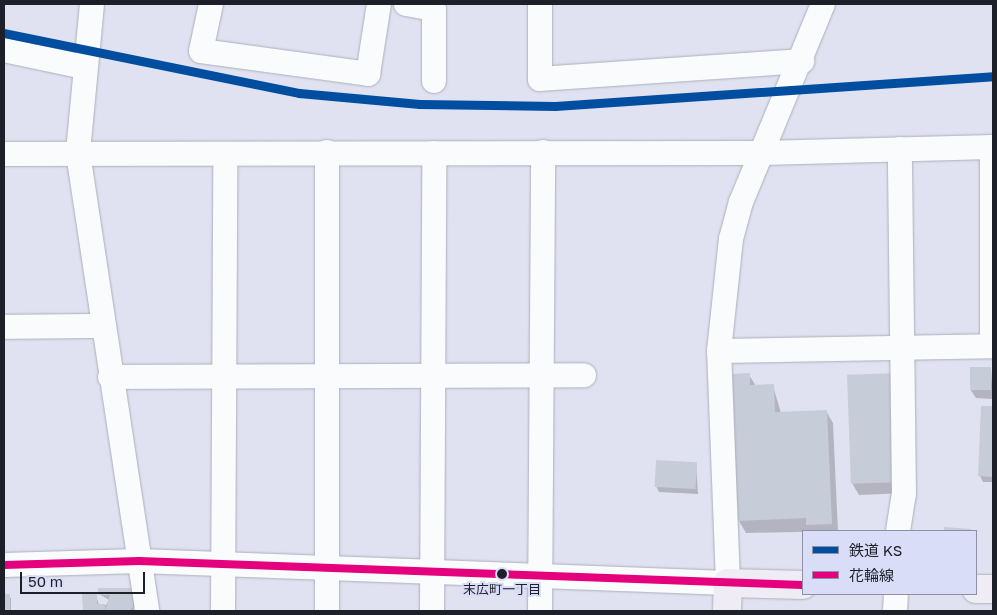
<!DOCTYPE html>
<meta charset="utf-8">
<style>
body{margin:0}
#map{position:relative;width:997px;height:615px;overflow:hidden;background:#e0e2f1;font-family:"Golos Text","Noto Sans JP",sans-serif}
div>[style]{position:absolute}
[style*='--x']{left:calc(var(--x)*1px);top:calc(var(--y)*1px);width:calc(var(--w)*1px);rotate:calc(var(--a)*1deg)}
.shadow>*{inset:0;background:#0003}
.building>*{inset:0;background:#c7ccd9;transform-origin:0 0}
.roads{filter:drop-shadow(0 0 1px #adafba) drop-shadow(0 0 1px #adafba)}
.minor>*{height:24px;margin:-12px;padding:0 12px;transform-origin:12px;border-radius:12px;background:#fafbfd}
.major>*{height:28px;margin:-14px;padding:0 14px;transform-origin:14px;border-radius:14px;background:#efecf6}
.bus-1>*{height:8px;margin:-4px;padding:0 4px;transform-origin:4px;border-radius:4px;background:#e5007d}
.rail-1>*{height:9px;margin:-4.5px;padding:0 4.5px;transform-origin:4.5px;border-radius:4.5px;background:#014ea0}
.dots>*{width:14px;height:14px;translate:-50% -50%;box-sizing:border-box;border:2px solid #d9ddf8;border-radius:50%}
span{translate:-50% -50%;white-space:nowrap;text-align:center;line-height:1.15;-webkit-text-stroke:4px #d9ddf8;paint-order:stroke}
.bus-label{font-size:13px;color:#1e2029}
.frame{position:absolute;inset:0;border:5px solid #1e2029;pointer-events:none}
.legend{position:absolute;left:802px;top:530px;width:175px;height:65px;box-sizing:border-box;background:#d9ddf8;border:1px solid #8e91a5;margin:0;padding:6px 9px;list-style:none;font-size:15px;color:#1e2029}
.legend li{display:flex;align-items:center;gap:10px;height:25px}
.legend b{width:25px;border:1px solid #8e91a5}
.scale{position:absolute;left:20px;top:572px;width:125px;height:22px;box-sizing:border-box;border:2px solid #1e2029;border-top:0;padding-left:6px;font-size:15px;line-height:18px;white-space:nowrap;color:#1e2029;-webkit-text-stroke:4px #d9ddf8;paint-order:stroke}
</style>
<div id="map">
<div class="shadow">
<i style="clip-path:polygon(991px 368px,993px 399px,976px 398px,970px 389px)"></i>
<i style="clip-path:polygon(732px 375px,749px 375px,756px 386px,773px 386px,781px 413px,826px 411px,833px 423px,838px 531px,746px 533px,739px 521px)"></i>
<i style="clip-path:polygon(849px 375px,907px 493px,859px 495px,852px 483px)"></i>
<i style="clip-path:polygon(982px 407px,993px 407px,993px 482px,983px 482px,980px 476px)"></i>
<i style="clip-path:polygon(696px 463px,698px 494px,659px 492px,656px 486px)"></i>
<i style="clip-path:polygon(99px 594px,136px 595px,133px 611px,84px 611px,83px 595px,96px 595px,99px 605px,106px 605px,109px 600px)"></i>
<i style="clip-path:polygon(4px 595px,11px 598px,11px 611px,4px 611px)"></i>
</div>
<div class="building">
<i style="left:970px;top:367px;width:21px;height:23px"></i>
<i style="clip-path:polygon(750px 373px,750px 385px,774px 384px,775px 412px,827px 410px,832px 524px,806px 525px,806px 518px,738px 521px,731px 374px)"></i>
<i style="left:898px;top:373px;width:109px;height:51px;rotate:88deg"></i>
<i style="clip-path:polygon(981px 406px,993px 406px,993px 477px,978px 476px)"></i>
<i style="left:656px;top:460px;width:41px;height:27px;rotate:3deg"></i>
<i style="clip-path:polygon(944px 527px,971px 529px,971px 531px,944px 531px)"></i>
<i style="clip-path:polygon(98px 588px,133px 588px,133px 607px,129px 611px,105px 611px,110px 595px,98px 595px)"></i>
<i style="clip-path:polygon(97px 593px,97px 604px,105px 604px,105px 611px,83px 611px,82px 594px)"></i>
<i style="left:4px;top:594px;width:6px;height:17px"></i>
</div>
<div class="roads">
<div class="minor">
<i style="--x:92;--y:4;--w:150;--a:95.4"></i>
<i style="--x:78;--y:153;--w:463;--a:81.4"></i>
<i style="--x:211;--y:4;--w:48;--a:102"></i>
<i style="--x:201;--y:51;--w:169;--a:7.8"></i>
<i style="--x:368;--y:74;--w:71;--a:-81.1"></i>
<i style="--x:406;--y:4;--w:28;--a:10"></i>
<i style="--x:434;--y:9;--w:72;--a:90"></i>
<i style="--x:540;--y:4;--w:75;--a:90"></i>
<i style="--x:540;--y:79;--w:263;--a:-3.9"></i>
<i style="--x:4;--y:50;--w:82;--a:12"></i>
<i style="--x:992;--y:147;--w:199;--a:90"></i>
<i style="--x:4;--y:154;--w:758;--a:-0.08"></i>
<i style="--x:762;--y:153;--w:231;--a:-1.5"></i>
<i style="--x:4;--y:327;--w:98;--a:-0.6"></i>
<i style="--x:719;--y:351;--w:274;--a:-1"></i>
<i style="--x:110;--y:377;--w:474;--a:-0.2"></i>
<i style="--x:898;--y:531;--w:37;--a:-81"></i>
<i style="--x:904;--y:494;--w:345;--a:-90.7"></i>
<i style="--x:4;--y:565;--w:135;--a:-1.7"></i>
<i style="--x:139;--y:561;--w:589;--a:2.14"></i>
<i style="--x:728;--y:583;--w:232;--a:-92.2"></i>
<i style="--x:719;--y:351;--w:113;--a:-83.9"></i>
<i style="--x:731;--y:239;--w:38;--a:-75"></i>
<i style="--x:741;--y:202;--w:214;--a:-67.5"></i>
<i style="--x:223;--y:611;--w:456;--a:-89.7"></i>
<i style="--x:327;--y:611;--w:459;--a:-90"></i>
<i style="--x:432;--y:611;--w:458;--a:-89.7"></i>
<i style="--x:540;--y:611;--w:459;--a:-89.6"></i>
<i style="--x:895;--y:611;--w:17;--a:-87"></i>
</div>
<div class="major">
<i style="--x:976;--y:589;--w:17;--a:0"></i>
<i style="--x:727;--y:611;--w:28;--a:-88"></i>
<i style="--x:728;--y:583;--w:75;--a:1.5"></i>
</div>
</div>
<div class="bus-1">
<i style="--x:4;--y:565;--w:135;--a:-1.7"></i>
<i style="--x:139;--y:561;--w:664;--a:2.07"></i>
</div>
<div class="rail-1">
<i style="--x:4;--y:33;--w:301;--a:11.5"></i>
<i style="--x:299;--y:93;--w:121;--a:5.2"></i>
<i style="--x:420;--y:104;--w:135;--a:0.8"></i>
<i style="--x:555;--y:106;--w:439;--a:-3.9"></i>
</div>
<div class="dots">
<i style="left:502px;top:574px;background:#1e2029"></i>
</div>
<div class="bus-label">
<span style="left:502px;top:589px">末広町一丁目</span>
</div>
<div class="frame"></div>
<ul class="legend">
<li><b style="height:6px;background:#014ea0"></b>鉄道 KS</li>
<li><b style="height:6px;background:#e5007d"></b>花輪線</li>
</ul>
<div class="scale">50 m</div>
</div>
